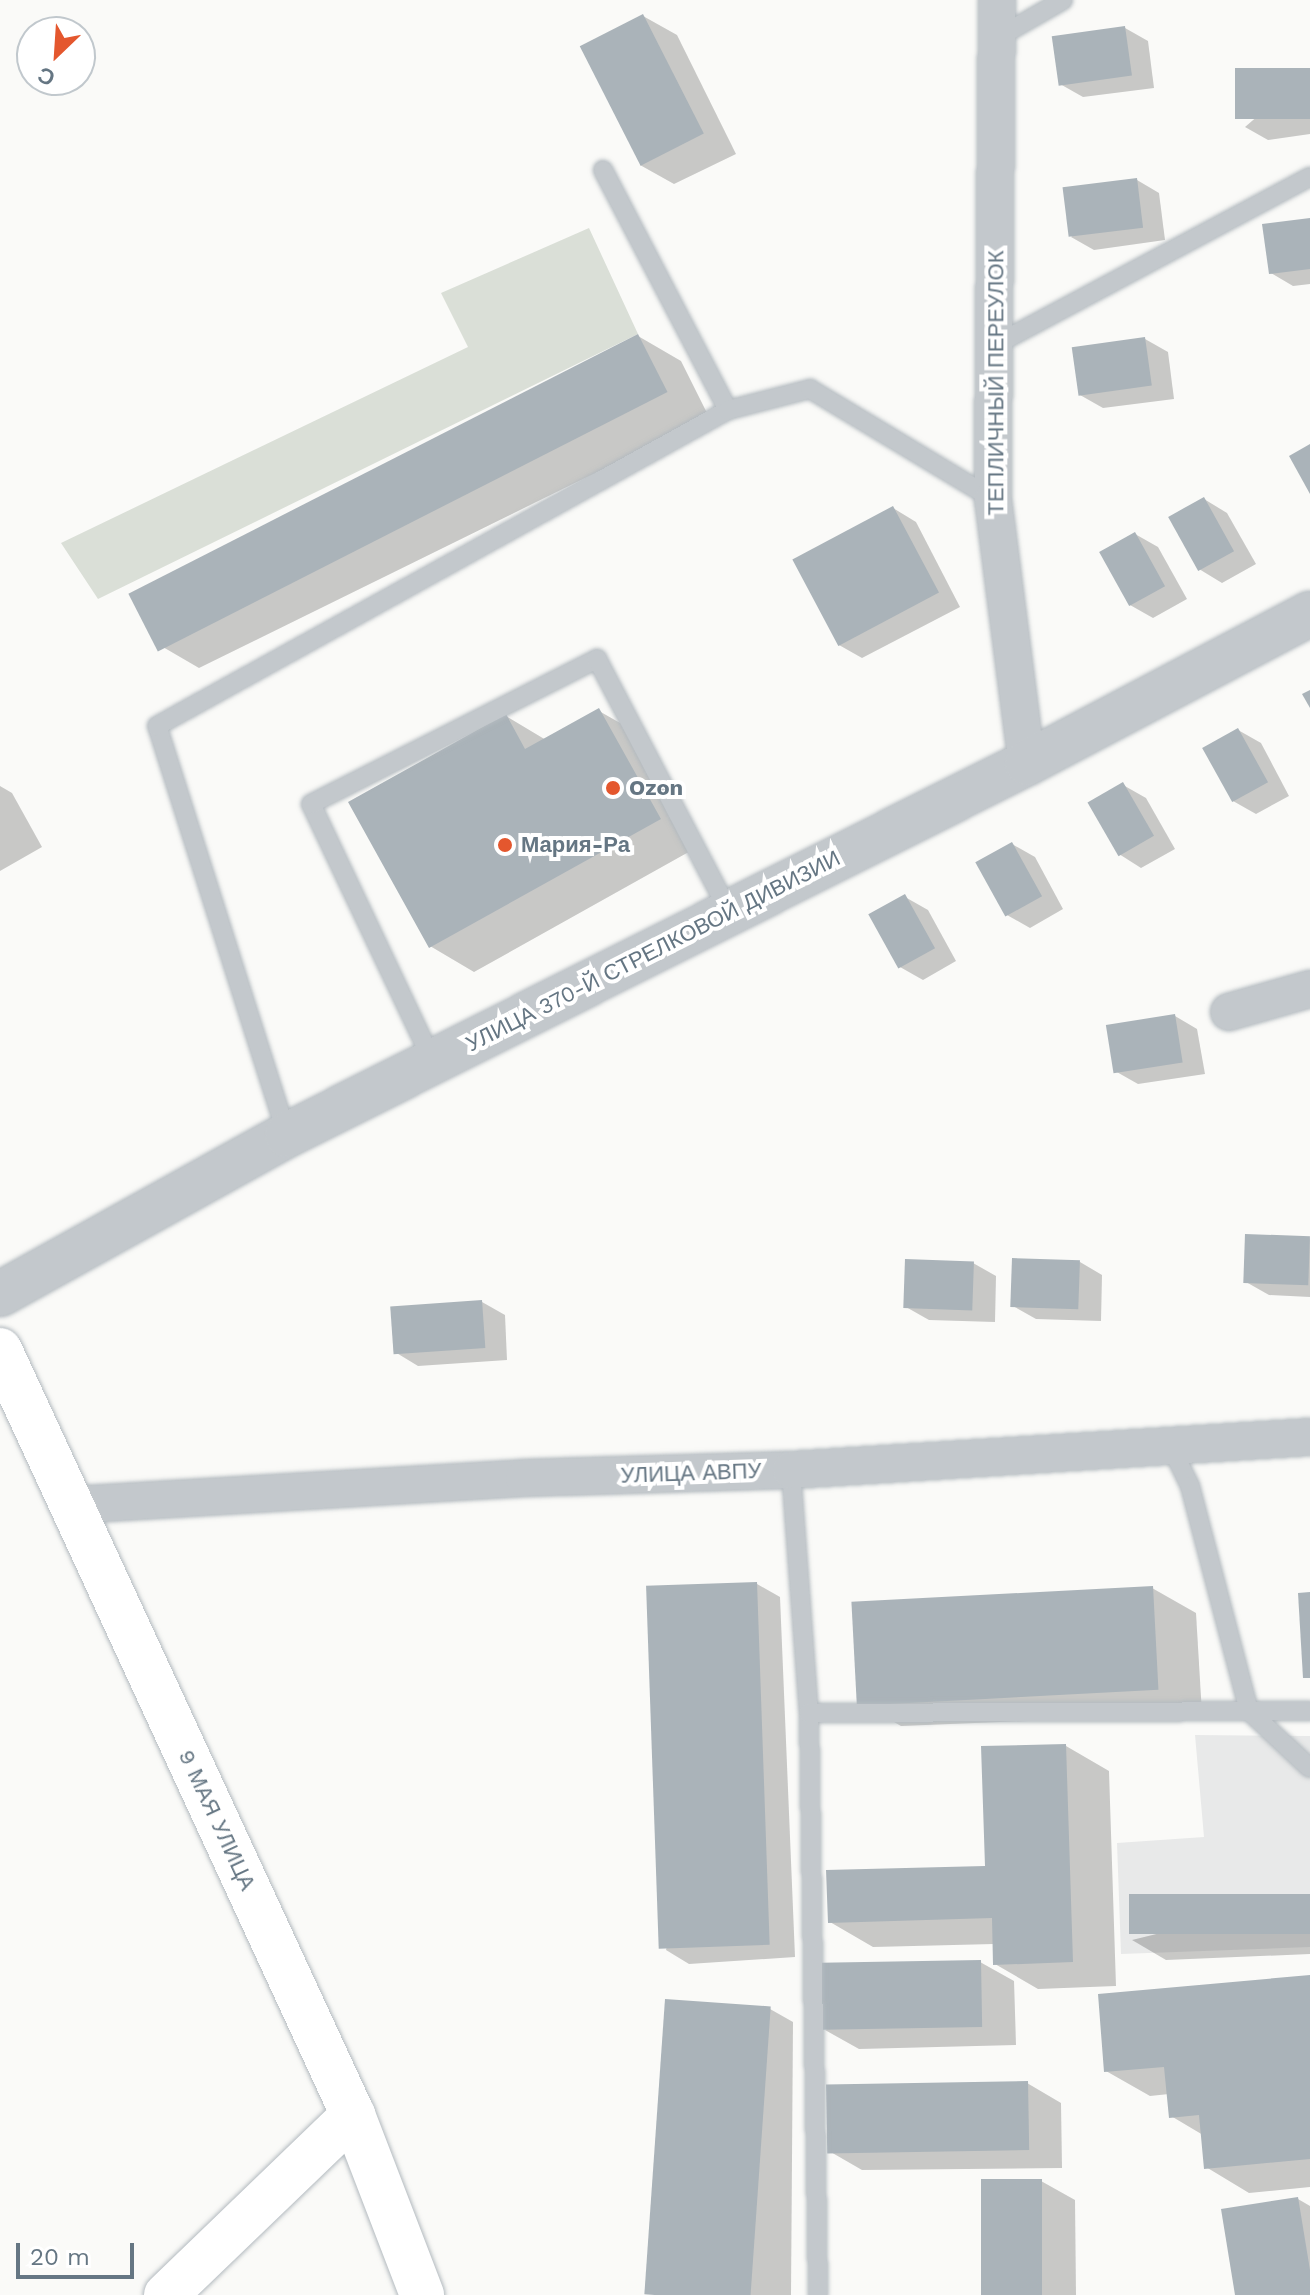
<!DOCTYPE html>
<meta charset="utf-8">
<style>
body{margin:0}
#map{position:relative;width:1310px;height:2295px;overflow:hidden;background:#fafaf8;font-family:"Work Sans",sans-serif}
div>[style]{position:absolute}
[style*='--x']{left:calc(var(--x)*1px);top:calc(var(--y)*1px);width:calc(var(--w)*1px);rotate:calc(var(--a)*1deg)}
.built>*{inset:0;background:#e8e9e9}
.green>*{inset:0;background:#dadfd7}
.shadow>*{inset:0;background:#0003}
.building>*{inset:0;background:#aab3b9;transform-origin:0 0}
.roads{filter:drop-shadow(0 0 2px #b3babf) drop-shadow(0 0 2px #b3babf)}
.service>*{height:18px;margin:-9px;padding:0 9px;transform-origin:9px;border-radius:9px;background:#c3c8cc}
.minor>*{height:36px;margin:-18px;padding:0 18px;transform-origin:18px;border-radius:18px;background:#c3c8cc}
.tertiary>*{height:44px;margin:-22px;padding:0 22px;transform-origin:22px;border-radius:22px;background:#c3c8cc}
.secondary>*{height:44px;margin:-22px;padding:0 22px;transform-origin:22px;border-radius:22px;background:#fff}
.dots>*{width:22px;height:22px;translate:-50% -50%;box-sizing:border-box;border:4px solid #fff;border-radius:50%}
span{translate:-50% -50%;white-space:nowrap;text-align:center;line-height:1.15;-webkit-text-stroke:8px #fff;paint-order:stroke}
.street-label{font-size:22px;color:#657683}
.poi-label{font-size:22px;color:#657683;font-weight:700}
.left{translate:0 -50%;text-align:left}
.north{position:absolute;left:16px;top:16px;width:80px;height:80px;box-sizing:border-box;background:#fff;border:2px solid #c1c8cd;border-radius:50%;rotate:205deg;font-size:22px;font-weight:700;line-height:32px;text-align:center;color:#657683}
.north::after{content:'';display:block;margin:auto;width:28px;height:36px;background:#e4572e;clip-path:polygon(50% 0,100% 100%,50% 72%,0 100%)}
.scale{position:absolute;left:16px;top:2243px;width:118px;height:36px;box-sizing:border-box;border:4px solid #657683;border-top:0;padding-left:10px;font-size:24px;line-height:28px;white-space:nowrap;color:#657683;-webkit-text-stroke:6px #fff;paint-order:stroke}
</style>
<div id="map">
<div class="built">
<i style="clip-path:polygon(1195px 1735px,1310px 1736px,1310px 1947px,1121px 1954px,1117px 1843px,1204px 1837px)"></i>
</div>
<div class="green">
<i style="clip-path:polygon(589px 228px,638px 334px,98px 599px,61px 543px,468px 347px,441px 293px)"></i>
</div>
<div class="shadow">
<i style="clip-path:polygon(643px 16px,677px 35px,736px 154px,674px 184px,640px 165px)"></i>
<i style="clip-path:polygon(1125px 28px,1148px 41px,1154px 88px,1083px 97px,1060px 84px)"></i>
<i style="clip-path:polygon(1310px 71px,1310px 134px,1268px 140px,1245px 127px)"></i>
<i style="clip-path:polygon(1137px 180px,1159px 193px,1165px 240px,1094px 250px,1071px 237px)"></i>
<i style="clip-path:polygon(1310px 220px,1310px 284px,1293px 286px,1271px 273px)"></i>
<i style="clip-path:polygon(638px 336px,681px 361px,709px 417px,199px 668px,156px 643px)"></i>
<i style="clip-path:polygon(1145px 339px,1168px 352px,1174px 399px,1103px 408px,1080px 395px)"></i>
<i style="clip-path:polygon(1204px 499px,1227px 513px,1256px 564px,1222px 583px,1199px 569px)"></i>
<i style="clip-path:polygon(893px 508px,916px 522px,960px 607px,862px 658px,839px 645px)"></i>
<i style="clip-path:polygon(1135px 534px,1158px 547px,1187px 599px,1153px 618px,1130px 605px)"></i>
<i style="clip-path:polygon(599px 711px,643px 736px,703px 844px,474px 972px,430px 946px,506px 716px,546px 740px)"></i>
<i style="clip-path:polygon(1238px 730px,1261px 743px,1289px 796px,1256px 814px,1233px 801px)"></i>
<i style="clip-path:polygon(1123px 785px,1146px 798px,1175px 849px,1141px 868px,1119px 854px)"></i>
<i style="clip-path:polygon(0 786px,12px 793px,42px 847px,0 871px)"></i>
<i style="clip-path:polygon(1012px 844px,1035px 857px,1063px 909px,1030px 928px,1007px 915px)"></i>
<i style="clip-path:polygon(905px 897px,928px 910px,956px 961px,923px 980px,900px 967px)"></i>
<i style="clip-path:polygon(1175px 1016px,1197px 1029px,1205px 1074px,1138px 1084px,1115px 1071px)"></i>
<i style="clip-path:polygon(1310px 1238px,1310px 1297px,1269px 1295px,1246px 1282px)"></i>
<i style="clip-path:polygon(1080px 1262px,1102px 1275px,1101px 1321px,1036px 1319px,1013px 1306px)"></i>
<i style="clip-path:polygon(973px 1263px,996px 1276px,995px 1322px,929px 1320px,906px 1307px)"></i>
<i style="clip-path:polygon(482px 1302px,505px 1315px,507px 1360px,418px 1366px,395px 1352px)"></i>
<i style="clip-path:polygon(757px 1584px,780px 1597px,795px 1957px,689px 1964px,666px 1950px)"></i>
<i style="clip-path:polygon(1152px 1588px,1196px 1613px,1202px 1714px,901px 1726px,858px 1701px)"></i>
<i style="clip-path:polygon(1066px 1746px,1109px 1771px,1116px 1986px,1038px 1989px,995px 1964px,994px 1944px,873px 1947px,830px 1922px,987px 1868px)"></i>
<i style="clip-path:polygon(1310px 1896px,1310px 1954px,1166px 1960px,1132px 1940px)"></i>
<i style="clip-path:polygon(980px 1962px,1014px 1981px,1016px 2045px,859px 2049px,825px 2030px)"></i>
<i style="clip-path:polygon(1310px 1977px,1310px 2187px,1249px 2193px,1206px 2167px,1203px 2135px,1171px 2116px,1169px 2094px,1150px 2096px,1106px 2071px)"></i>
<i style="clip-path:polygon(770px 2009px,793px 2022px,791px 2295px,659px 2295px)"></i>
<i style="clip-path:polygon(1027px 2083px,1061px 2103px,1062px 2168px,862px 2170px,829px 2151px)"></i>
<i style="clip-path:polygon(1041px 2181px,1075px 2200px,1076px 2295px,984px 2295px)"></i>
<i style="clip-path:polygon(1298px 2199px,1310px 2206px,1310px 2295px,1237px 2295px)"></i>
</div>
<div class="building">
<i style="left:643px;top:14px;width:134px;height:71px;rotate:63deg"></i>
<i style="left:1125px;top:26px;width:50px;height:74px;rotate:82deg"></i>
<i style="left:1310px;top:68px;width:51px;height:75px;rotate:90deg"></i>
<i style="left:1137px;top:178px;width:50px;height:75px;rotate:83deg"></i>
<i style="clip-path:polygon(1310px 218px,1310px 269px,1269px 274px,1262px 224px)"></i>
<i style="left:638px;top:334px;width:65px;height:572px;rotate:63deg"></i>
<i style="left:1145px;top:337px;width:49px;height:74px;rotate:82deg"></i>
<i style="clip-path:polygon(1310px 444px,1310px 494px,1289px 456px)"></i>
<i style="left:1204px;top:497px;width:62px;height:41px;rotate:61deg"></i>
<i style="left:893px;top:506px;width:98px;height:114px;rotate:62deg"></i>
<i style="left:1135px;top:532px;width:62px;height:41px;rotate:61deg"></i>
<i style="clip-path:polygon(1310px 690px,1310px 708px,1302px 694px)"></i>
<i style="clip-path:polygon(599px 708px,661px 819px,429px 948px,348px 802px,506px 714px,525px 749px)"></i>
<i style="left:1238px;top:728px;width:62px;height:41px;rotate:61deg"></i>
<i style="left:1123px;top:782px;width:62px;height:41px;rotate:60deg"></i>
<i style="left:1012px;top:842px;width:62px;height:42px;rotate:61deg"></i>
<i style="left:905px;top:894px;width:62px;height:42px;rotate:61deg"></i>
<i style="left:1175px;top:1014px;width:49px;height:70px;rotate:81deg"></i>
<i style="left:1245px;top:1234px;width:65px;height:49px;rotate:2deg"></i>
<i style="left:1012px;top:1258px;width:68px;height:49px;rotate:2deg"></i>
<i style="left:905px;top:1259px;width:69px;height:49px;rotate:2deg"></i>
<i style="left:482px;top:1300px;width:48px;height:92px;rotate:86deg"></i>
<i style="left:757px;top:1582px;width:363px;height:111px;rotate:88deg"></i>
<i style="left:1153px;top:1586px;width:104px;height:302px;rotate:87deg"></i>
<i style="clip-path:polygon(1310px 1592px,1310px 1678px,1303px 1678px,1298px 1593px)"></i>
<i style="clip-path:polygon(1066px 1744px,1073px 1962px,993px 1965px,992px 1918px,828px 1923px,826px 1870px,985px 1866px,981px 1746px)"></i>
<i style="left:1310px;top:1894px;width:40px;height:181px;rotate:90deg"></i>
<i style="left:981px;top:1960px;width:67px;height:160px;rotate:89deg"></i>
<i style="clip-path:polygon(1310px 1975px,1310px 2159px,1204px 2169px,1199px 2115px,1169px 2118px,1164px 2067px,1104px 2072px,1098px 1994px)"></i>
<i style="left:665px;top:1999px;width:106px;height:296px;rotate:4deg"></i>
<i style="left:1028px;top:2081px;width:69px;height:202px;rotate:89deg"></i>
<i style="left:1042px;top:2179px;width:116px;height:61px;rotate:90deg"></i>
<i style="clip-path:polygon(1298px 2197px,1310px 2270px,1310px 2295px,1235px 2295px,1221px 2209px)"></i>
</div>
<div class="roads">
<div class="service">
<i style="--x:997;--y:38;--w:76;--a:-29.9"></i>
<i style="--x:603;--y:170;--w:271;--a:62.5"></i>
<i style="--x:995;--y:345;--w:357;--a:-28.1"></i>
<i style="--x:433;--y:1062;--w:285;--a:-115.3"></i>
<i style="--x:311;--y:804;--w:321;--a:-26.9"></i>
<i style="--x:597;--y:659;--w:287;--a:62.4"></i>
<i style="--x:287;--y:1135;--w:429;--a:-107.6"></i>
<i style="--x:157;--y:726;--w:653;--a:-28.96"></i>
<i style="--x:728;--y:410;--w:85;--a:-14.4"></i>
<i style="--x:810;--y:389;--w:214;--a:31"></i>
<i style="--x:1171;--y:1447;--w:43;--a:64"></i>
<i style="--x:1190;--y:1486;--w:233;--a:75.3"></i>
<i style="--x:1249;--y:1711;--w:83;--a:43.1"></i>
<i style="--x:791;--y:1470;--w:244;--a:85.8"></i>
<i style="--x:809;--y:1713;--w:582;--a:89.11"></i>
<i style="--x:809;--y:1713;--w:501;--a:-0.23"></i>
</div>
<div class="minor">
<i style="--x:997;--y:0;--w:499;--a:90.5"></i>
<i style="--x:993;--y:499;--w:266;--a:82.7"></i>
<i style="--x:1229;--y:1012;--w:84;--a:-15.9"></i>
<i style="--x:72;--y:1505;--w:453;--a:-3.4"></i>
<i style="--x:524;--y:1478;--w:267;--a:-1.7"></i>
<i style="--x:791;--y:1470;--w:520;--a:-3.64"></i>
</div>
<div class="tertiary">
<i style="--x:0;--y:1294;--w:328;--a:-29"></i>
<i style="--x:287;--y:1135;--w:828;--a:-26.69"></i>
<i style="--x:1027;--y:763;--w:320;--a:-27.8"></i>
</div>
<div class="secondary">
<i style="--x:0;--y:1350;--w:843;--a:65.23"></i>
<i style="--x:353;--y:2115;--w:193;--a:69"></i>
<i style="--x:166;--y:2295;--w:260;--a:-43.9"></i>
</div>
</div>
<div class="dots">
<i style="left:613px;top:788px;background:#e4572e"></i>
<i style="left:505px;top:845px;background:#e4572e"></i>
</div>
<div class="street-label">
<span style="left:996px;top:383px;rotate:-90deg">ТЕПЛИЧНЫЙ ПЕРЕУЛОК</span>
<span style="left:653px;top:951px;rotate:-27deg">УЛИЦА 370-Й СТРЕЛКОВОЙ ДИВИЗИИ</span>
<span style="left:691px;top:1473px;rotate:-2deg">УЛИЦА АВПУ</span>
<span style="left:217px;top:1820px;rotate:65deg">9 МАЯ УЛИЦА</span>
</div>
<div class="poi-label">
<span class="left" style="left:629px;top:788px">Ozon</span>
<span class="left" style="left:521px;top:845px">Мария-Ра</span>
</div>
<div class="north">С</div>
<div class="scale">20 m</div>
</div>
